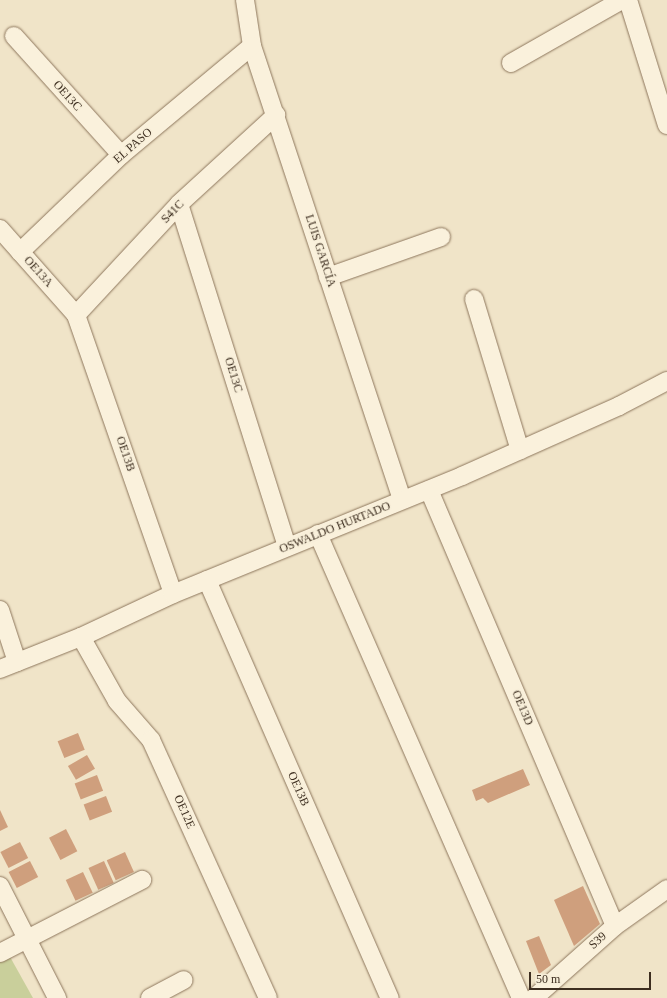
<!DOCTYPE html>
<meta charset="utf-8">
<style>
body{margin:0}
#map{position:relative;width:667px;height:998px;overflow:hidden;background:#f0e4c8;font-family:Georgia,serif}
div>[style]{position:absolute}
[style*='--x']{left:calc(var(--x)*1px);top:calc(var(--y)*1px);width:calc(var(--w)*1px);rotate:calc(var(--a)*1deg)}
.green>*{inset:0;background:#c9cf9b}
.building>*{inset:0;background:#cf9f7d;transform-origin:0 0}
.roads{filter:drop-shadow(0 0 1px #8d765c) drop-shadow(0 0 1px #8d765c)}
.minor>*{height:18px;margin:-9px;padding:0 9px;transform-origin:9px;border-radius:9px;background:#faf1dc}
span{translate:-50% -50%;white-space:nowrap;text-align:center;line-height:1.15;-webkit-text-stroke:3px #f7eed8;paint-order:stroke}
.street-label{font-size:12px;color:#3d2e20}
.scale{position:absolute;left:529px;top:972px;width:122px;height:18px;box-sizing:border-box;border:2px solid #3d2e20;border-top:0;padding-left:5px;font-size:12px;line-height:14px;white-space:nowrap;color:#3d2e20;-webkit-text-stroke:3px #f7eed8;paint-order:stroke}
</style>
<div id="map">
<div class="green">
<i style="clip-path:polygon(9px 955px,33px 998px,0 998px,0 959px)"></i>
</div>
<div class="building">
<i style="left:78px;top:733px;width:18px;height:22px;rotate:68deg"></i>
<i style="left:87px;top:755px;width:16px;height:22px;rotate:60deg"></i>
<i style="clip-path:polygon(523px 769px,530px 785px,488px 803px,483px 798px,476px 801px,472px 790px)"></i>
<i style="left:97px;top:775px;width:17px;height:24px;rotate:69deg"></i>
<i style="left:106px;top:796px;width:17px;height:24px;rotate:69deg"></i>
<i style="clip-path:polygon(0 810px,8px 827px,0 831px)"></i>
<i style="left:66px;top:829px;width:25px;height:19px;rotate:63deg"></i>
<i style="left:20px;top:842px;width:18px;height:22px;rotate:63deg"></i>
<i style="left:125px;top:852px;width:22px;height:20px;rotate:66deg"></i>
<i style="left:30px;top:861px;width:18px;height:24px;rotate:63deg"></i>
<i style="left:104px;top:861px;width:24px;height:17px;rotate:66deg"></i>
<i style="left:83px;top:872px;width:23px;height:19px;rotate:65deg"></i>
<i style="clip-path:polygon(583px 886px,600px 924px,574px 946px,554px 900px)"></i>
<i style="clip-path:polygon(539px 936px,551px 965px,539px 974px,526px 941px)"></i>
</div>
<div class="roads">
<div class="minor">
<i style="--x:245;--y:0;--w:47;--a:81.3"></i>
<i style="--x:252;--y:46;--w:478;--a:71.7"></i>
<i style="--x:628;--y:0;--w:131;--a:72.7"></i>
<i style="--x:14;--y:36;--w:160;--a:48"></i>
<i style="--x:511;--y:63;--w:128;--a:-29.6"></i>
<i style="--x:179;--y:204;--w:359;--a:72.5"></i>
<i style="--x:0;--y:229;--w:115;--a:48.5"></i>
<i style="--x:76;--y:315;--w:295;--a:70.8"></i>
<i style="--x:20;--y:252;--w:140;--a:-43.8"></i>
<i style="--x:121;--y:155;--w:170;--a:-39.8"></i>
<i style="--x:328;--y:277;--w:120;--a:-19.5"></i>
<i style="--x:474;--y:299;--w:158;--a:73.1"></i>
<i style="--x:76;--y:315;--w:151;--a:-47.1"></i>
<i style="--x:179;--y:204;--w:132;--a:-42.5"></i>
<i style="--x:429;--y:490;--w:474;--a:66.9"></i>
<i style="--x:318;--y:534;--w:506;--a:66.37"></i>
<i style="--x:207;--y:580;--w:456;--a:66.4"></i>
<i style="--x:0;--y:610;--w:55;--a:71.9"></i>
<i style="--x:81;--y:637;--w:73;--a:60.6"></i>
<i style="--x:117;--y:701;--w:52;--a:48.9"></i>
<i style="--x:151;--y:740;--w:283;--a:65.6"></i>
<i style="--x:0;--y:669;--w:87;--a:-21.6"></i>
<i style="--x:81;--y:637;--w:102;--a:-25.1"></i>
<i style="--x:173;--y:594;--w:312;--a:-22.2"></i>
<i style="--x:462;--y:476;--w:172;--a:-24"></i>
<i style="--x:619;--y:406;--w:54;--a:-27.5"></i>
<i style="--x:0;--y:886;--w:126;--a:63"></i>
<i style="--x:0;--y:953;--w:160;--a:-27.2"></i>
<i style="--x:150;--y:998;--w:38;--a:-28"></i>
<i style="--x:534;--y:998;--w:108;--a:-41.6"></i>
<i style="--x:615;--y:926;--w:64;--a:-35.4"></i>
</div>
</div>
<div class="street-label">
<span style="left:67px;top:96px;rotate:48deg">OE13C</span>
<span style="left:133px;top:146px;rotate:-41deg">EL PASO</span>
<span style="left:173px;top:212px;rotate:-46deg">S41C</span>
<span style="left:320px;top:251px;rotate:72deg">LUIS GARCÍA</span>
<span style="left:38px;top:272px;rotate:48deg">OE13A</span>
<span style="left:233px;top:375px;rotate:73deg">OE13C</span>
<span style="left:125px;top:454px;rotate:71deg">OE13B</span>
<span style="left:335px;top:528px;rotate:-22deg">OSWALDO HURTADO</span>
<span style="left:522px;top:708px;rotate:67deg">OE13D</span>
<span style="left:298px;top:789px;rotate:66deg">OE13B</span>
<span style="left:184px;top:812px;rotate:66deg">OE12E</span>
<span style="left:598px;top:941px;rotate:-42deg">S39</span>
</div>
<div class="scale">50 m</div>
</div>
